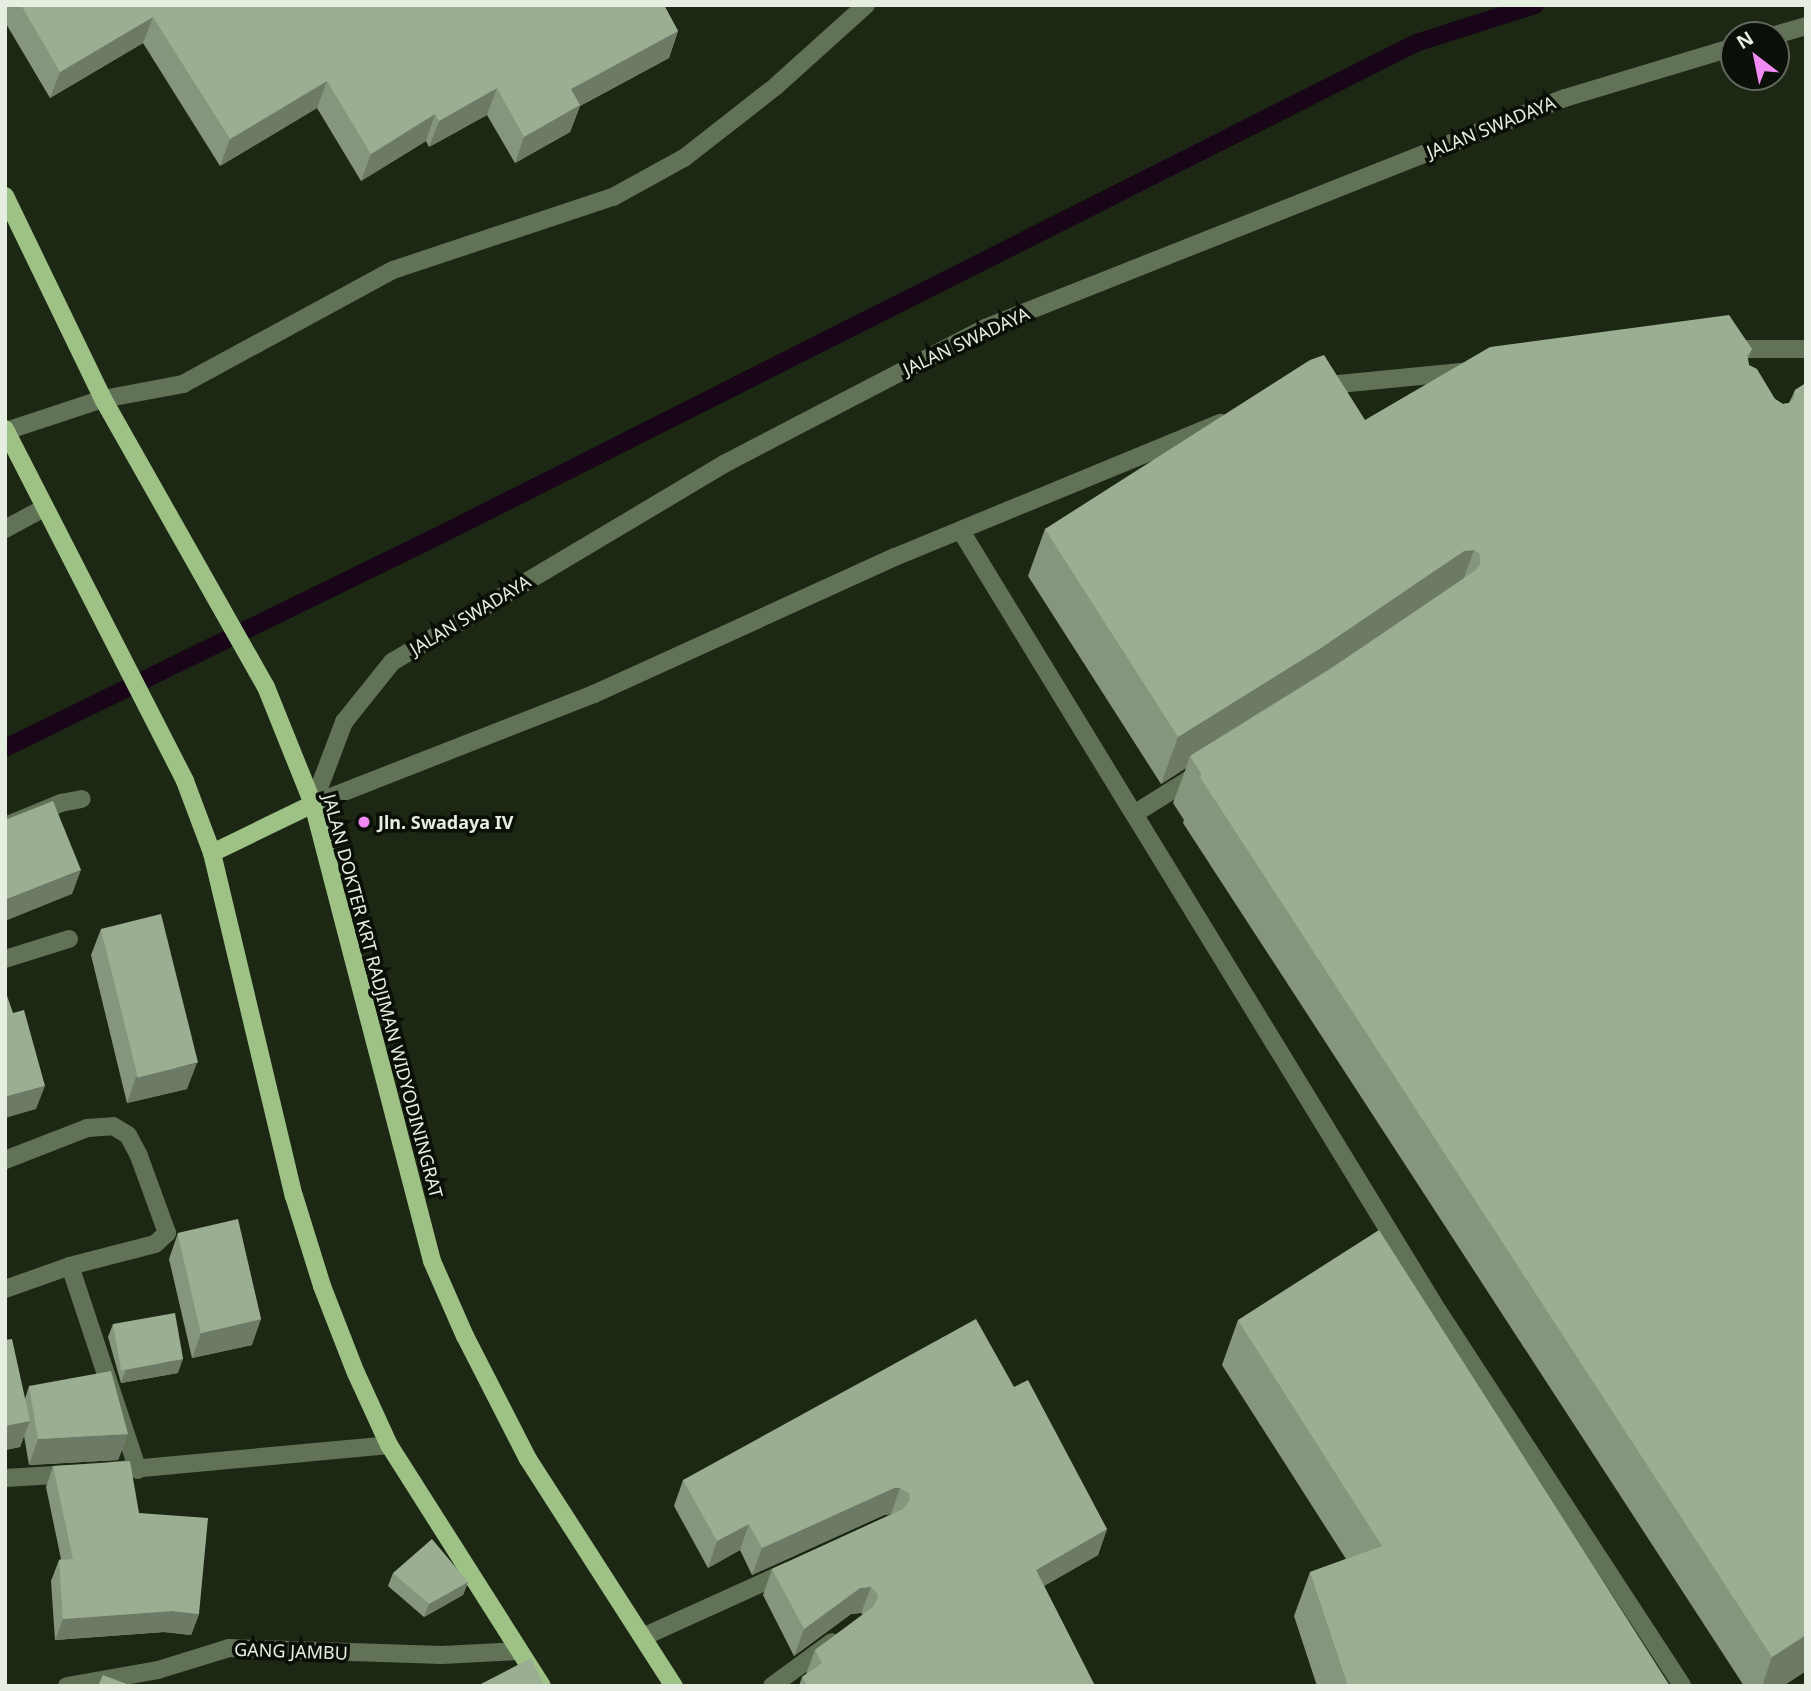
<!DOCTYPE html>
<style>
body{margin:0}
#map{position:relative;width:1811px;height:1691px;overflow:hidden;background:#1c2814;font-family:"Noto Sans",sans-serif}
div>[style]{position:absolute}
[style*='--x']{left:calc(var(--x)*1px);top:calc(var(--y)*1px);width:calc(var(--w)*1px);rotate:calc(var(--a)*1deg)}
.stream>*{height:18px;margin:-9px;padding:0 9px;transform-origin:9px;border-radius:9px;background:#180618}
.minor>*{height:18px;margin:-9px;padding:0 9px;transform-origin:9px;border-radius:9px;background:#617256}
.major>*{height:18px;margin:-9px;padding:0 9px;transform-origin:9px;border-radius:9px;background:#9ec286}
.wall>*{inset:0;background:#86967d}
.shaded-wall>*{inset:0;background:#6d7a66}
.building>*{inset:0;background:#9cae91;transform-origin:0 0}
.dots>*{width:19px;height:19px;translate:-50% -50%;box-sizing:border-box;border:4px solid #0a0f07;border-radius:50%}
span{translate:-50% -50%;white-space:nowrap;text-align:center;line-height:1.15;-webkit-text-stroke:7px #0a0f07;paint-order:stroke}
.street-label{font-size:18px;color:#e6eee1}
.poi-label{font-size:18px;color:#e6eee1;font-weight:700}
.left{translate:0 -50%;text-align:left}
.frame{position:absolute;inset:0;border:7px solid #e6eee1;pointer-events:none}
.north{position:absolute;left:1720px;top:21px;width:70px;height:70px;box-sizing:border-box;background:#0a0f07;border:2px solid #62685e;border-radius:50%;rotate:328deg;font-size:19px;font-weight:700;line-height:28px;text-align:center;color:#e6eee1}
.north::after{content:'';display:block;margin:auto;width:24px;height:32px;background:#f28af3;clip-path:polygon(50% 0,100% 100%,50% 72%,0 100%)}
</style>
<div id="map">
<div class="stream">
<i style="--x:5;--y:748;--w:480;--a:-26.1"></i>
<i style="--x:436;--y:537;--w:1097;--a:-26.75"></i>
<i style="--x:1416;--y:43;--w:125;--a:-17.7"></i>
</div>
<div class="minor">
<i style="--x:1775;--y:35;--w:32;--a:-16"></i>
<i style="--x:1729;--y:349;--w:77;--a:0"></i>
<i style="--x:1318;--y:386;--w:154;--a:-5.6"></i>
<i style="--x:6;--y:431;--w:102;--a:-18.3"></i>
<i style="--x:103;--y:399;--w:81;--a:-10.6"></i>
<i style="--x:183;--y:384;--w:239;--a:-28.5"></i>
<i style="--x:393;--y:270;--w:232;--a:-18.4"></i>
<i style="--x:613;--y:197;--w:81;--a:-28.8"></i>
<i style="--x:684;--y:158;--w:117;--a:-38"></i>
<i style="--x:776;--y:86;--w:121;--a:-42"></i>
<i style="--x:5;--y:529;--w:44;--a:-28.3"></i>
<i style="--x:961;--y:531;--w:332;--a:58.6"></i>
<i style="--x:1198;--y:774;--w:75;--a:148"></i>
<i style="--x:1134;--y:814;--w:583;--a:58.55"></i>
<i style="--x:1438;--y:1311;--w:447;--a:56.9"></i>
<i style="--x:313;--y:804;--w:88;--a:-69.3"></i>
<i style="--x:344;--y:722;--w:77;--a:-51.3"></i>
<i style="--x:392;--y:662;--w:387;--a:-30.8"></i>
<i style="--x:724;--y:464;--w:294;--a:-27.5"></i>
<i style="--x:985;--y:328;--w:624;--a:-21.63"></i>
<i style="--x:1565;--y:98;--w:177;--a:-16.8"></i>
<i style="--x:313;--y:804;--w:302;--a:-21.4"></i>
<i style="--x:594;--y:694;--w:331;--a:-24.5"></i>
<i style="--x:895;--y:557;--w:352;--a:-22.4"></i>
<i style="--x:5;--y:826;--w:61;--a:-22.3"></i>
<i style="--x:61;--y:803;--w:21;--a:-11"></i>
<i style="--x:5;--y:959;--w:67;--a:-17.4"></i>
<i style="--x:5;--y:1160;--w:88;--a:-21.3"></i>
<i style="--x:87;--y:1128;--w:26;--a:-4"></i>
<i style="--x:113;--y:1126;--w:17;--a:31"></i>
<i style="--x:128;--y:1135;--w:24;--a:62"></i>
<i style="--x:139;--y:1156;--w:82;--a:70"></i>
<i style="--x:167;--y:1233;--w:16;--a:137"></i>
<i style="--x:155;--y:1244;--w:88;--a:165.5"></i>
<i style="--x:70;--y:1266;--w:69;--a:160.5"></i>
<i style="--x:70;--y:1266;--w:215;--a:71.6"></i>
<i style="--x:110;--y:1471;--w:280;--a:-5.3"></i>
<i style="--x:5;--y:1478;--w:67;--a:-3.4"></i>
<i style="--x:645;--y:1636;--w:157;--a:-24.4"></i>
<i style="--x:67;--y:1686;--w:92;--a:-10"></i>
<i style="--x:158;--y:1670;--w:74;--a:-17.2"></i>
<i style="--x:229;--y:1648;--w:213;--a:1.9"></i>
<i style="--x:442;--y:1655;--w:76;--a:-3"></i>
<i style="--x:772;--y:1686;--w:74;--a:-36.3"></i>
</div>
<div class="major">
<i style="--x:5;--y:196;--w:225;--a:64.2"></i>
<i style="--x:103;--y:399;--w:331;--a:60.5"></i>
<i style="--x:266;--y:687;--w:126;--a:68.1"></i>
<i style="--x:313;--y:804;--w:472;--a:75.4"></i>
<i style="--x:432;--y:1261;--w:82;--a:66.3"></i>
<i style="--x:465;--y:1336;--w:138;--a:62.9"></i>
<i style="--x:528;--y:1459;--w:270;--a:57.3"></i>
<i style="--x:5;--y:429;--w:395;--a:62.9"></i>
<i style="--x:185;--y:781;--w:77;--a:69.4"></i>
<i style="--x:212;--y:853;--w:353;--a:76.6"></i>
<i style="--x:294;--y:1196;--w:94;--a:72.7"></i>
<i style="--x:322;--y:1286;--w:93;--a:68.7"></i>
<i style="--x:356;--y:1373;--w:79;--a:65.4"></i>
<i style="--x:389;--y:1445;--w:285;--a:57.6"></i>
<i style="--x:212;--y:853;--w:112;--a:-25.9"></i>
</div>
<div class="wall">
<i style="clip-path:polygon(7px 5px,664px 5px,678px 31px,669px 58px,580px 106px,570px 132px,515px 163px,487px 115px,429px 147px,426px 141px,361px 181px,317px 108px,220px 166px,143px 43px,50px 98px,5px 22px,5px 9px)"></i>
<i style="clip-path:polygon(1752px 349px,1748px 359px,1749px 365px,1775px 399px,1783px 404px,1789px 403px,1795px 390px,1806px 383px,1806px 1671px,1783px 1686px,1744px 1686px,1183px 823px,1184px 820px,1173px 803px,1186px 768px,1161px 784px,1028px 576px,1045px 529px)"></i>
<i style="clip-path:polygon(101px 929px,187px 1089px,127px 1103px,91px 955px)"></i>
<i style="clip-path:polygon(178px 1233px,252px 1345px,192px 1358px,169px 1259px)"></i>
<i style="clip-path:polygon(1238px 1320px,1670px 1686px,1317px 1686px,1294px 1616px,1310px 1572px,1346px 1559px,1222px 1365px)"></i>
<i style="clip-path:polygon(113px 1324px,178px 1373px,121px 1383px,108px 1337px)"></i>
<i style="clip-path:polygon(5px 1340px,25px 1399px,29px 1386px,128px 1434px,118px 1460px,29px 1465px,24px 1436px,20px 1447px,5px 1450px)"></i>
<i style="clip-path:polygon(1014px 1387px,1107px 1529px,1098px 1555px,1044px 1586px,1095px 1686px,799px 1686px,802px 1677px,806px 1674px,815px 1650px,863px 1615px,861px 1613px,851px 1614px,794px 1656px,763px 1595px,772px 1569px,892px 1514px,884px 1515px,752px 1575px,740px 1550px,708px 1568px,674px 1506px,683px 1480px)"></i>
<i style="clip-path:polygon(53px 1466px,139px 1513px,199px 1614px,191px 1635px,164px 1632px,55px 1640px,51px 1581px,59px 1560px,61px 1559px,46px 1487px)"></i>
<i style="clip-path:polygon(393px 1573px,468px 1582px,463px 1595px,424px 1617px,388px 1586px)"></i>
</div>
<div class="shaded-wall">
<i style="clip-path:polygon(153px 17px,143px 43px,50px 98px,60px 72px)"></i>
<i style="clip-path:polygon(678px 31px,669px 58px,580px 106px,570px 132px,515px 163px,524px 137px,571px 89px)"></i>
<i style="clip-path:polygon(327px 81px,317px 108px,220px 166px,230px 139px)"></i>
<i style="clip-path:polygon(497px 88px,487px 115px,429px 147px,439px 121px)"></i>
<i style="clip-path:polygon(435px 114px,426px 141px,361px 181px,371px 154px)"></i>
<i style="clip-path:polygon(1474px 550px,1457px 597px,1190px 756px,1186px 768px,1161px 784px,1178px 737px,1464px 551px)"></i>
<i style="clip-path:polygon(81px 870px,72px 894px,5px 921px,5px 900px)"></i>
<i style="clip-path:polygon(197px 1063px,187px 1089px,127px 1103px,136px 1077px)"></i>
<i style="clip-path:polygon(45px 1086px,36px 1109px,5px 1118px,5px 1097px)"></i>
<i style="clip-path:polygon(261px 1319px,252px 1345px,192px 1358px,201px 1333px)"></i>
<i style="clip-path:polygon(183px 1359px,178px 1373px,121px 1383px,126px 1370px)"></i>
<i style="clip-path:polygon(30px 1421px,20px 1447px,5px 1450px,5px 1426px)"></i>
<i style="clip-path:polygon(128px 1434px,118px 1460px,29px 1465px,38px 1439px)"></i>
<i style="clip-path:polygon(894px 1488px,900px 1488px,891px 1514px,884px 1515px,752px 1575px,762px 1548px)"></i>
<i style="clip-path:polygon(749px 1524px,740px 1550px,708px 1568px,717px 1541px)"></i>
<i style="clip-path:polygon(1107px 1529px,1098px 1555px,1026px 1596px,1036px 1570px)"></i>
<i style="clip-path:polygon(468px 1582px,463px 1595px,424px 1617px,429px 1604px)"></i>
<i style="clip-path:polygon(871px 1587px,861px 1613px,851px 1614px,794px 1656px,804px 1629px,860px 1588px)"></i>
<i style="clip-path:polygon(172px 1611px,199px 1614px,191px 1635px,164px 1632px,55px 1640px,63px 1619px)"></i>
<i style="clip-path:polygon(1806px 1635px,1806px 1671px,1783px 1686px,1762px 1686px,1772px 1657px)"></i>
</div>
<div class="building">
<i style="clip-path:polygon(21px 5px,664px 5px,678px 31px,571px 89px,580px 105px,524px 137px,497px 88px,439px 121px,435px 114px,371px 154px,327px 81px,230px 139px,153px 17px,60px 72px)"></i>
<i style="clip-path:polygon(1729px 315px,1752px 349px,1747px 355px,1749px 365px,1757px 369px,1775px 399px,1783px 404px,1789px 403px,1794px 398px,1795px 390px,1806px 383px,1806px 1635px,1772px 1657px,1200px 777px,1202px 775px,1190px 756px,1333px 667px,1476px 570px,1480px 564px,1480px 554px,1474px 550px,1464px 551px,1321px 648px,1178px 737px,1045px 529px,1310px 360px,1324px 355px,1365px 420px,1490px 347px)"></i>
<i style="clip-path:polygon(53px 801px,81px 870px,5px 900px,5px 820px)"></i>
<i style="left:161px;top:914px;width:153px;height:62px;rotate:76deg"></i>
<i style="clip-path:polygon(5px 990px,13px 1013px,24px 1010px,45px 1086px,5px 1097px)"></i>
<i style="left:238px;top:1219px;width:103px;height:62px;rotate:77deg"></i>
<i style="clip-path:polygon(1379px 1230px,1670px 1686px,1348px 1686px,1310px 1572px,1382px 1546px,1238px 1320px)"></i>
<i style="left:175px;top:1313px;width:47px;height:63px;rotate:80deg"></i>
<i style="clip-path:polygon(976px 1319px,1014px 1387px,1028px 1380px,1107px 1529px,1036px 1570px,1095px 1686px,808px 1686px,802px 1677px,822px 1663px,815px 1650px,874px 1606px,878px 1597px,876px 1592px,871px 1587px,860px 1588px,804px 1629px,772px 1569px,903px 1509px,910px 1500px,909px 1493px,900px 1488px,894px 1488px,762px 1548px,749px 1524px,717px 1541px,683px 1480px)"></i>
<i style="clip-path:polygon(12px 1339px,30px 1421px,5px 1426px,5px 1340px)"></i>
<i style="clip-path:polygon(111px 1371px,128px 1434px,38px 1439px,29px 1386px)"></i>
<i style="clip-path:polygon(130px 1461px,139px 1513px,208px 1518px,199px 1614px,172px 1611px,63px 1619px,59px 1560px,73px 1559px,53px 1466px)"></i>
<i style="clip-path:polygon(432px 1539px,468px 1582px,429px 1604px,393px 1573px)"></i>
<i style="clip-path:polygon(531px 1658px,544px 1686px,477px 1686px)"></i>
<i style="clip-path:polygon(103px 1675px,132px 1686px,98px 1686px)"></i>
</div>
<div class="dots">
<i style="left:364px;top:822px;background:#f28af3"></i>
</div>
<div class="street-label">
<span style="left:1491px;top:127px;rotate:-22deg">JALAN SWADAYA</span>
<span style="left:966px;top:341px;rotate:-25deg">JALAN SWADAYA</span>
<span style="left:470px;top:615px;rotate:-31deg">JALAN SWADAYA</span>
<span style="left:383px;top:996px;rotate:75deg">JALAN DOKTER KRT RADJIMAN WIDYODININGRAT</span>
<span style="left:291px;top:1651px;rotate:2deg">GANG JAMBU</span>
</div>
<div class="poi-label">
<span class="left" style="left:378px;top:822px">Jln. Swadaya IV</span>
</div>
<div class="frame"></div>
<div class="north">N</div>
</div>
